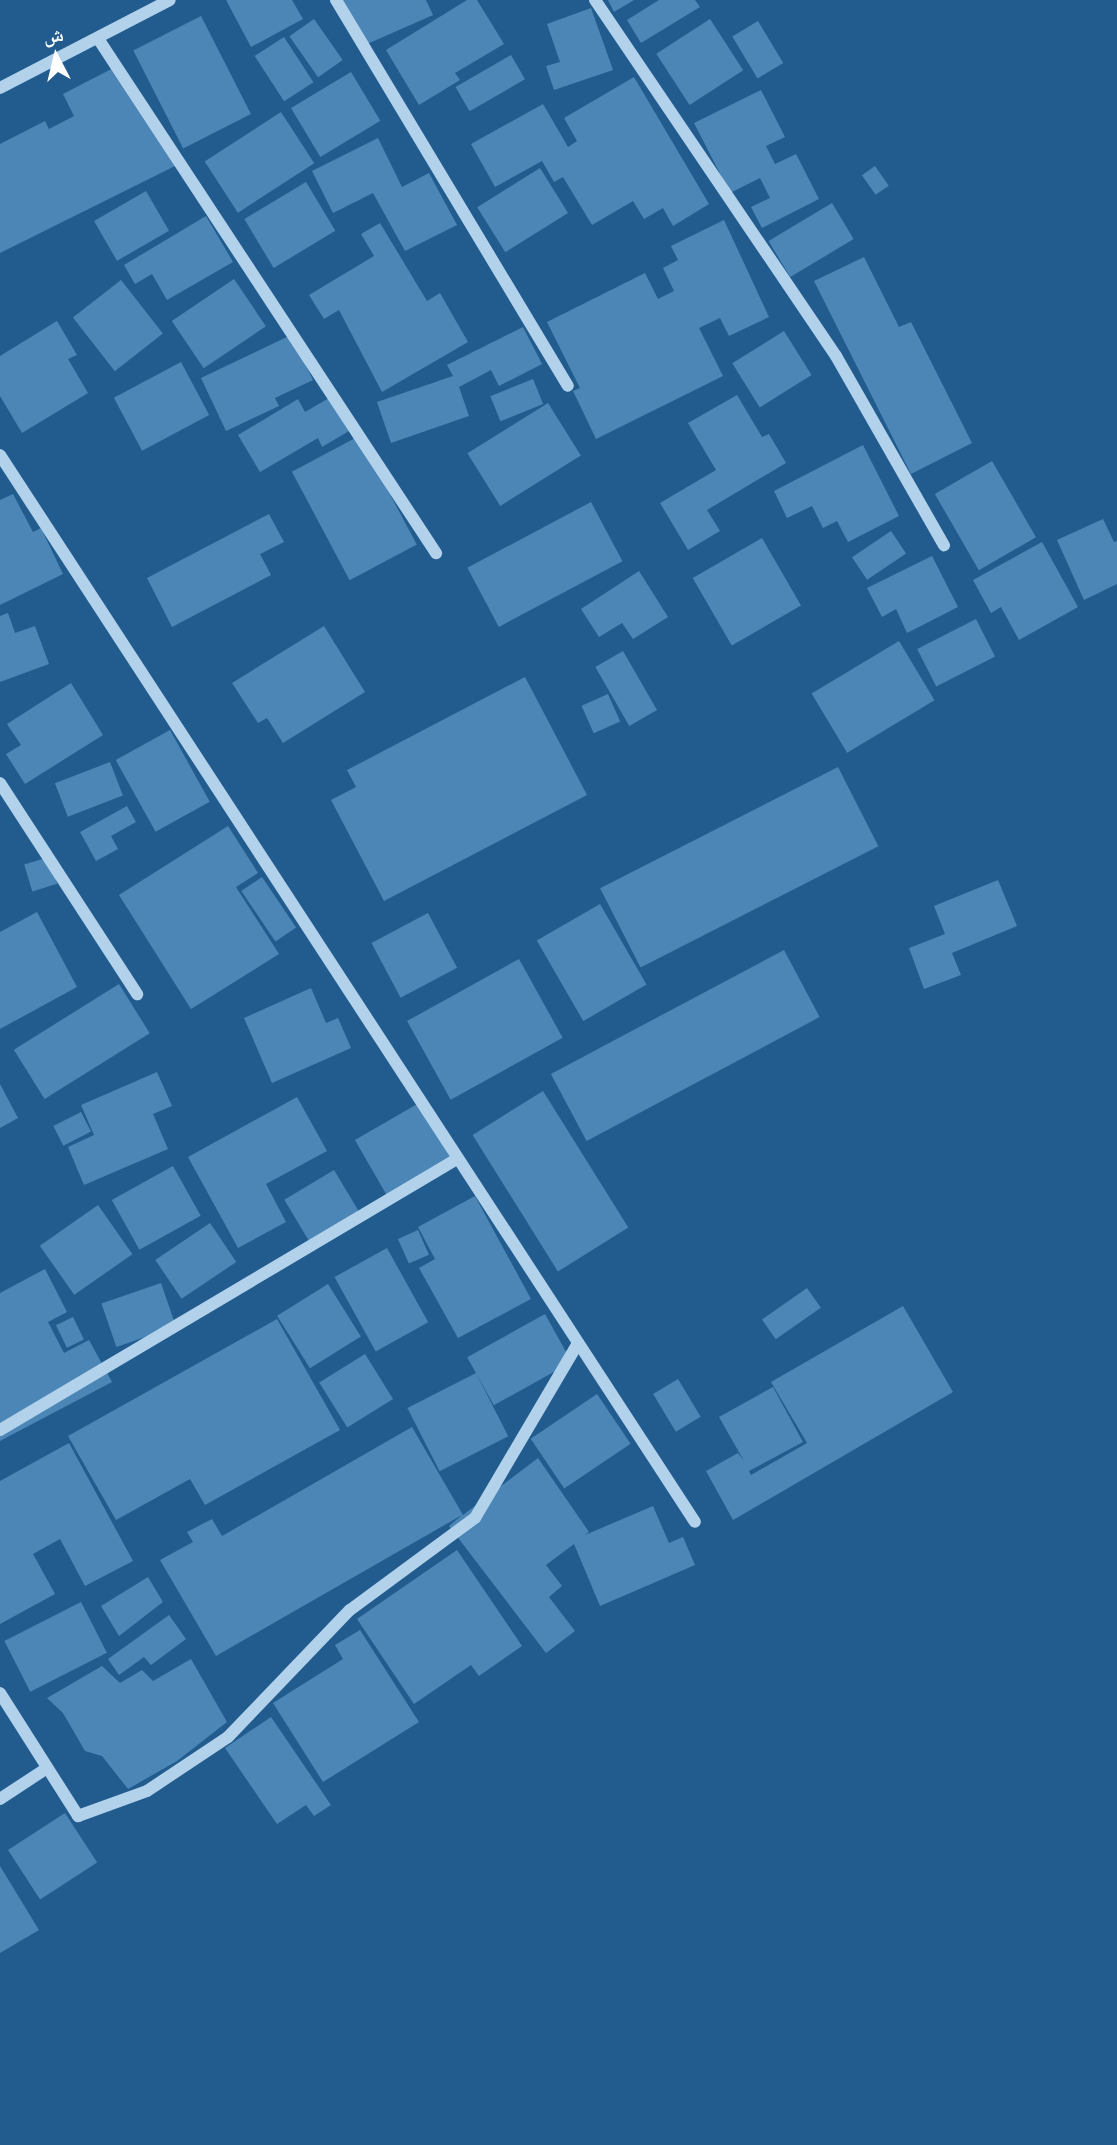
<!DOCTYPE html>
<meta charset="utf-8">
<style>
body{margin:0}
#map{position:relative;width:1117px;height:2145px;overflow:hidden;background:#225c8f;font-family:Commissioner,"Noto Naskh Arabic",sans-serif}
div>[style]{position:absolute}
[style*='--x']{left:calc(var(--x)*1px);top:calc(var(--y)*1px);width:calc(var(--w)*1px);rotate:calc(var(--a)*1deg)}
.building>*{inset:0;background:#4b86b6;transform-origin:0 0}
.minor>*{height:12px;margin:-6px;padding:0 6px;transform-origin:6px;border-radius:6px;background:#b2d2ec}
span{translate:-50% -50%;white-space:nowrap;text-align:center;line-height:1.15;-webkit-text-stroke:5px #225c8f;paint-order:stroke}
.north{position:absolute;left:21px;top:21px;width:70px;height:70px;-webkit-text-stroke:5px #225c8f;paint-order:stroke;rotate:353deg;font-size:19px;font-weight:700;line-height:28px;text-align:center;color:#fff}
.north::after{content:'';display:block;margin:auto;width:24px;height:32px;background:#fff;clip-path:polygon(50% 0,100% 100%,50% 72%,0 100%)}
</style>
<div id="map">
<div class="building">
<i style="clip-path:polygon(226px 0,292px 0,303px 19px,251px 47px)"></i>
<i style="clip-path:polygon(337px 0,426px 0,433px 15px,358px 48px)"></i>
<i style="clip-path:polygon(467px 0,477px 0,504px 44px,455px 73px,460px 80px,419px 105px,386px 50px)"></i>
<i style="clip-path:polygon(608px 0,634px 0,614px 12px)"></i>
<i style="clip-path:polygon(659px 0,695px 0,700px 7px,641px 43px,627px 20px)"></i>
<i style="clip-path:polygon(591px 8px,613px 70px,554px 90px,546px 66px,560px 62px,547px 24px)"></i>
<i style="left:201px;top:16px;width:110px;height:76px;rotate:63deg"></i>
<i style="left:314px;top:19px;width:50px;height:30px;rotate:55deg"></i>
<i style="left:710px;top:19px;width:61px;height:64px;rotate:57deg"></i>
<i style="left:758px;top:21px;width:49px;height:30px;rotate:59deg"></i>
<i style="left:284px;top:37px;width:54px;height:35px;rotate:57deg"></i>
<i style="left:511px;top:55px;width:28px;height:64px;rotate:60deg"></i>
<i style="clip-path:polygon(121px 64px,175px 166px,0 253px,0 144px,45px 121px,49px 129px,74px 116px,63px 94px)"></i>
<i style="left:351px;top:72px;width:57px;height:70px;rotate:59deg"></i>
<i style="clip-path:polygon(634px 77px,709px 204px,673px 226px,663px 208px,644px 219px,633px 201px,592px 225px,563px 177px,554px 182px,542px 161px,495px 187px,471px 144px,543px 104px,568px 147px,577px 141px,564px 118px)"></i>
<i style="clip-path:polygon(761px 90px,785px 137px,766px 146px,775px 164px,796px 154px,819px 199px,762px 228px,751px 207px,770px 198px,760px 178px,730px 193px,694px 123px)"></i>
<i style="left:281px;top:112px;width:61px;height:91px;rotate:57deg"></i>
<i style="clip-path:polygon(378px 138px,402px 187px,429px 173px,457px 225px,405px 251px,373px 193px,333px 213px,312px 171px)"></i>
<i style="left:875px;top:166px;width:24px;height:16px;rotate:55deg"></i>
<i style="left:540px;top:168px;width:53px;height:74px;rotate:58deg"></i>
<i style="left:306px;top:182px;width:57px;height:72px;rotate:59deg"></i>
<i style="left:146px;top:191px;width:46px;height:60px;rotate:60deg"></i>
<i style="left:832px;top:203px;width:42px;height:74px;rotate:59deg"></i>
<i style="clip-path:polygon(206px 216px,233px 262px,167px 300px,152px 274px,135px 284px,124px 265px)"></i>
<i style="clip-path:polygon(724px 220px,769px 317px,729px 336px,720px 318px,699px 328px,723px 376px,596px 439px,573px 391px,580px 388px,547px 322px,645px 273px,658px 299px,674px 291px,663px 268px,678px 260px,671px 246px)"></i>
<i style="clip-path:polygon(380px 223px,427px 301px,440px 293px,468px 342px,382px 392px,339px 310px,324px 319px,309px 295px,374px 256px,361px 234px)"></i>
<i style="clip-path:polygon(864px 257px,899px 327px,911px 322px,972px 443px,911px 474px,814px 281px)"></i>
<i style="left:234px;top:279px;width:57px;height:75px;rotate:56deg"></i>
<i style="left:121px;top:280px;width:68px;height:61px;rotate:52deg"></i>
<i style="clip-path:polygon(57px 321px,77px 355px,68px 359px,88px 393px,22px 433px,0 396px,0 356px)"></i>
<i style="clip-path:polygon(523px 327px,542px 364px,499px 386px,491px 370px,459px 387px,469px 416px,391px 443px,377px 402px,453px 376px,447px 365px)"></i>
<i style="left:784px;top:331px;width:52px;height:61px;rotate:58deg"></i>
<i style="clip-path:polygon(291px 335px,313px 380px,275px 398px,279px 406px,226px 431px,201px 378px)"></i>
<i style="left:181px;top:362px;width:60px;height:76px;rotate:62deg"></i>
<i style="left:533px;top:379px;width:27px;height:46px;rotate:68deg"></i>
<i style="clip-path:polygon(737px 395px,762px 437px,769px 434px,786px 463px,707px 510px,720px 531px,688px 550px,660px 503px,716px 470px,688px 423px)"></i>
<i style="clip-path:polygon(329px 398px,349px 431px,322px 447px,318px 438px,260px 472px,238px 435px,298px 399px,305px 412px)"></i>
<i style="left:548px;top:403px;width:62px;height:95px;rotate:58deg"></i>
<i style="left:359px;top:436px;width:123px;height:76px;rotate:62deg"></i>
<i style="clip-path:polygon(863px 445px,899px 516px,848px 542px,837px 521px,823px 528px,812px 506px,787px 518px,774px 491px)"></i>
<i style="left:992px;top:461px;width:88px;height:66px;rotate:60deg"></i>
<i style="clip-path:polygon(13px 494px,33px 532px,41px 528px,63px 574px,0 605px,0 500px)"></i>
<i style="left:591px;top:502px;width:67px;height:140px;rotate:62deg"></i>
<i style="clip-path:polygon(269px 514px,284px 542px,260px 554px,271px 575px,172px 627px,147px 578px)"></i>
<i style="clip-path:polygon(1103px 519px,1114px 542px,1117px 541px,1117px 584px,1084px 600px,1057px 540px)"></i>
<i style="left:891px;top:531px;width:27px;height:47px;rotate:56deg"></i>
<i style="left:762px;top:538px;width:78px;height:80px;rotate:60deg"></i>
<i style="clip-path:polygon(1042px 542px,1078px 607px,1019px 640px,1001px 607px,991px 613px,973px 580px)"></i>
<i style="clip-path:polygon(932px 556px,958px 607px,907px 633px,896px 609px,882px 617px,867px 588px)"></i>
<i style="clip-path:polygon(639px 571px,668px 617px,633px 639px,622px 623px,599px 637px,581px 609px)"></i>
<i style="clip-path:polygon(8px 613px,15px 633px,35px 626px,49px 664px,0 682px,0 616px)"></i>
<i style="left:976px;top:619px;width:42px;height:66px;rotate:63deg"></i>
<i style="clip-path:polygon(324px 626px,365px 692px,283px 743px,267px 718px,258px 723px,232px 683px)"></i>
<i style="left:899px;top:641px;width:69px;height:102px;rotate:59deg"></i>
<i style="left:623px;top:651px;width:68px;height:32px;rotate:60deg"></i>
<i style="clip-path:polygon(525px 677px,587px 795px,384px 901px,331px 800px,356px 787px,347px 770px)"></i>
<i style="clip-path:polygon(71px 683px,103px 735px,25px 784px,6px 754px,21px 745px,7px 724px)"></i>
<i style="left:608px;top:694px;width:30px;height:29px;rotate:66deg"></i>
<i style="left:170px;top:730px;width:82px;height:62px;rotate:61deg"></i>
<i style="left:110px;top:762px;width:36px;height:59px;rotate:69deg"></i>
<i style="left:838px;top:767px;width:89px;height:267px;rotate:63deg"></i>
<i style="clip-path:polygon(127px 806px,136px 822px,111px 836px,118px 849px,96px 861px,80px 832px)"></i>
<i style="clip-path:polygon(228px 826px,258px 873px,236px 887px,279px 954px,191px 1009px,119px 895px)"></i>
<i style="left:49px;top:857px;width:28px;height:26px;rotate:73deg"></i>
<i style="left:262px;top:877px;width:61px;height:25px;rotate:56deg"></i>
<i style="clip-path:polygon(998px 880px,1017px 926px,952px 953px,961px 975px,924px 989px,909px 948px,945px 934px,934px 906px)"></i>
<i style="left:600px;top:904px;width:93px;height:73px;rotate:60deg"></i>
<i style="clip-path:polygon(37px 912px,77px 987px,0 1029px,0 932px)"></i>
<i style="left:428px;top:913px;width:62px;height:64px;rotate:62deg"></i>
<i style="left:784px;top:950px;width:76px;height:264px;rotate:62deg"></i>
<i style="left:519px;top:959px;width:90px;height:128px;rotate:61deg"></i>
<i style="left:119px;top:984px;width:58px;height:124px;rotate:58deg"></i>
<i style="clip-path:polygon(311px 988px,326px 1023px,338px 1018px,351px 1048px,272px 1083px,244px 1018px)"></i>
<i style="clip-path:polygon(157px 1072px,172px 1106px,153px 1114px,168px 1149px,84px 1185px,68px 1147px,94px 1135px,81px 1105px)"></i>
<i style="clip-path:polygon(0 1084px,18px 1118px,0 1128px)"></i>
<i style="left:543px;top:1091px;width:161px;height:83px;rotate:58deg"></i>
<i style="clip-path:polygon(297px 1097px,327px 1151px,266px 1184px,286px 1222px,238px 1248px,188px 1157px)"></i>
<i style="left:419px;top:1103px;width:64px;height:74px;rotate:60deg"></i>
<i style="left:81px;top:1112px;width:22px;height:31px;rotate:63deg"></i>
<i style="left:173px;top:1166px;width:57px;height:70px;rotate:61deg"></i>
<i style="left:334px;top:1170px;width:55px;height:58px;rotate:59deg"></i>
<i style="clip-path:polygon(475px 1196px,531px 1299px,458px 1338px,419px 1268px,435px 1259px,418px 1227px)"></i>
<i style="left:98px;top:1205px;width:60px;height:71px;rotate:55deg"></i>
<i style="left:210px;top:1223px;width:47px;height:66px;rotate:56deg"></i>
<i style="left:418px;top:1230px;width:27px;height:22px;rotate:66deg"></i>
<i style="left:387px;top:1248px;width:85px;height:60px;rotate:61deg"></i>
<i style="clip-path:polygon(45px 1269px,67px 1312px,48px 1322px,64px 1353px,89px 1340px,112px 1382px,0 1441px,0 1293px)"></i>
<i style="left:161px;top:1283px;width:46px;height:63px;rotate:71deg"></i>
<i style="left:328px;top:1284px;width:62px;height:60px;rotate:58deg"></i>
<i style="left:807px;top:1288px;width:24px;height:55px;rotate:55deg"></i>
<i style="clip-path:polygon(903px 1306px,953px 1392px,733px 1520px,706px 1471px,738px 1453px,744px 1461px,719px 1417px,773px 1387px,803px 1442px,749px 1471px,751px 1475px,807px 1443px,771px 1382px)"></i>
<i style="left:545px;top:1314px;width:55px;height:89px;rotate:61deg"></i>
<i style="left:73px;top:1317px;width:25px;height:19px;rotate:64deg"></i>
<i style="clip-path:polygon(277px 1319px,340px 1430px,205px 1505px,190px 1479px,116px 1520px,68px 1436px)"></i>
<i style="left:365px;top:1354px;width:53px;height:54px;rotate:58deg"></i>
<i style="left:476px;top:1373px;width:71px;height:77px;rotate:63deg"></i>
<i style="left:678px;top:1379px;width:44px;height:29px;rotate:59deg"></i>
<i style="left:597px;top:1394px;width:60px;height:80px;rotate:56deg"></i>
<i style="clip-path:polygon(412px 1427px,463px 1515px,538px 1458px,589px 1532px,585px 1535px,653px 1506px,669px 1543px,683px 1537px,695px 1565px,600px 1606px,574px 1544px,546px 1565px,562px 1586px,549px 1597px,575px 1631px,546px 1653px,449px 1526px,462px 1515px,216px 1656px,160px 1560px,193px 1542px,187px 1532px,212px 1519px,222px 1536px)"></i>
<i style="clip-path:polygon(69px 1443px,133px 1561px,85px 1586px,60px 1539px,33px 1554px,55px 1594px,0 1624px,0 1481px)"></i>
<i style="clip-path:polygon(457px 1550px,522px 1646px,479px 1676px,471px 1665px,414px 1704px,357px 1619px)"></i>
<i style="clip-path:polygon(148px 1577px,163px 1602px,119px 1636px,101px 1606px)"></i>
<i style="left:81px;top:1602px;width:57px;height:86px;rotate:63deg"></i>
<i style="clip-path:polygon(169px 1615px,186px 1639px,151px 1665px,144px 1657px,119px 1675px,108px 1659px)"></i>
<i style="clip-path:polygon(360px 1630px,419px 1722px,323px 1782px,273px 1703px,343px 1659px,335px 1645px)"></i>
<i style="clip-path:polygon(191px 1659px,227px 1722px,177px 1761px,128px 1789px,102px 1756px,85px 1751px,63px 1713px,47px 1698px,102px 1666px,120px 1683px,142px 1670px,153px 1681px)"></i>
<i style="clip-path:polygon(271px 1717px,331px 1805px,314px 1816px,306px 1805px,277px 1824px,225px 1748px)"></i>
<i style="left:65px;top:1813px;width:59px;height:68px;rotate:57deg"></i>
<i style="clip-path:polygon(0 1866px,39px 1930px,0 1953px)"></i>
</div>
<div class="minor">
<i style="--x:336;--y:0;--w:450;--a:59"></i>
<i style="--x:595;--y:0;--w:430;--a:55.9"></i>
<i style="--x:836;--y:356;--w:218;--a:60.3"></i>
<i style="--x:99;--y:40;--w:614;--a:56.7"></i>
<i style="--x:0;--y:88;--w:191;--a:-27.4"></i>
<i style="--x:0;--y:455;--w:1273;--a:56.92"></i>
<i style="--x:0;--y:783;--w:252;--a:57"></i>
<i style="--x:0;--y:1430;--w:531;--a:-30.67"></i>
<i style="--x:0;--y:1693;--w:146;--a:57.6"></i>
<i style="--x:78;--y:1816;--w:73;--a:-19.9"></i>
<i style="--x:147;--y:1791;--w:97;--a:-33.7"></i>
<i style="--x:228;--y:1737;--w:176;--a:-46.2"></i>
<i style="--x:350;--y:1610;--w:155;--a:-36.4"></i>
<i style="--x:475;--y:1518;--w:203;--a:-59.5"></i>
<i style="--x:0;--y:1799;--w:56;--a:-33.4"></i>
</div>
<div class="north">ش</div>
</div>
